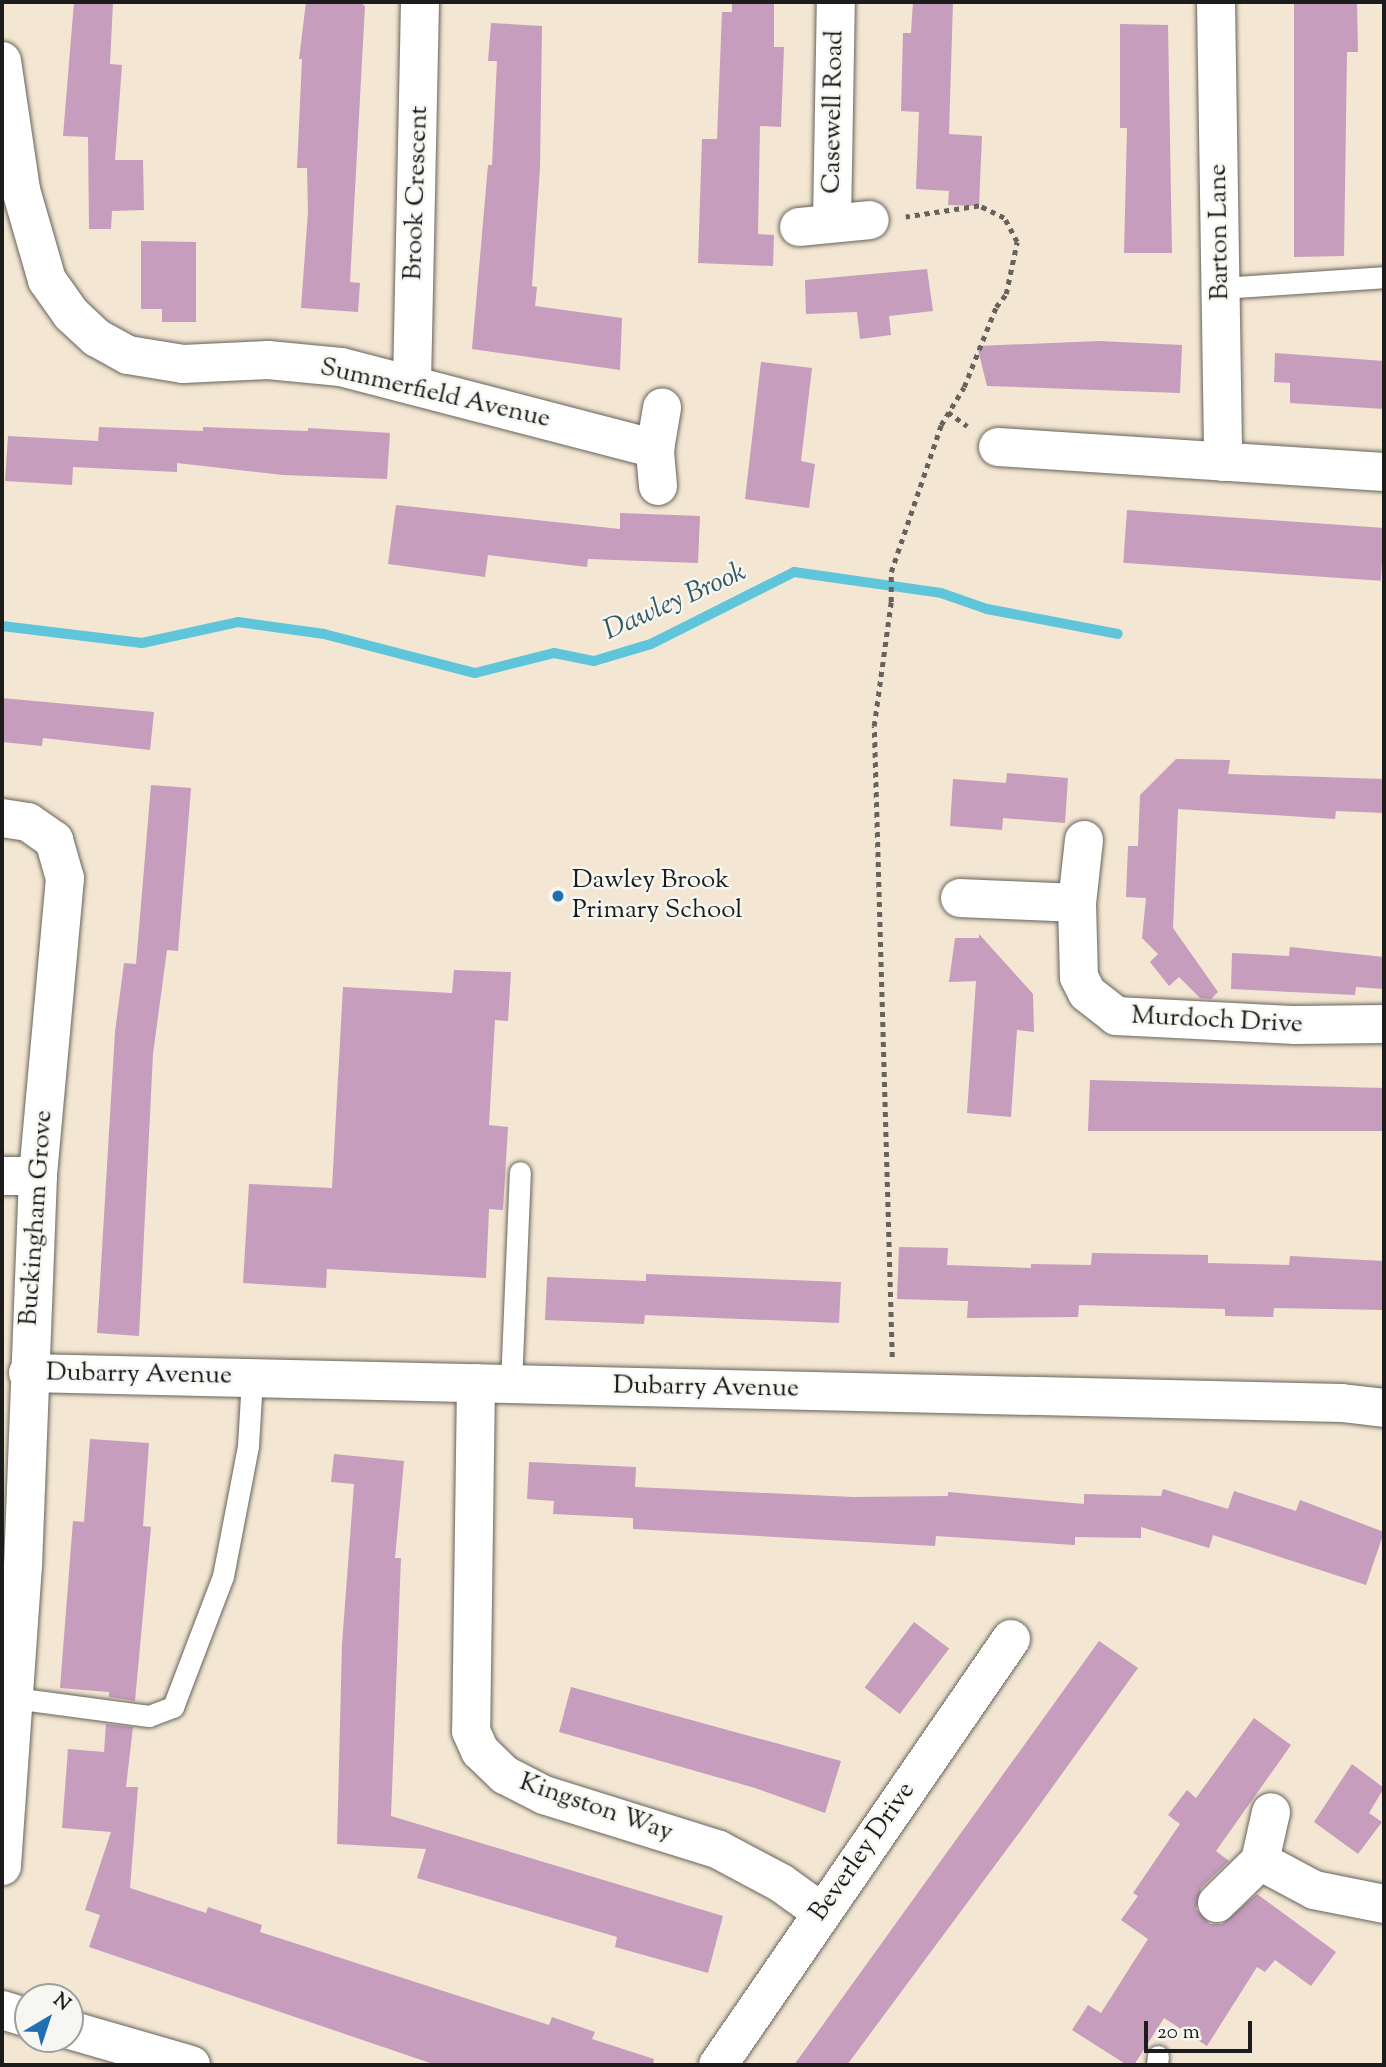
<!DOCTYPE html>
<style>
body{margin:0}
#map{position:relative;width:1386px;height:2067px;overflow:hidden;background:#f3e6d2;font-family:"Sorts Mill Goudy",serif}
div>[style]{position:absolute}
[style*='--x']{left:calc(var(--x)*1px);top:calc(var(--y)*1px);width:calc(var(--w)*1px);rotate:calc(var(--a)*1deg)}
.stream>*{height:10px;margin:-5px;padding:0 5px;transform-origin:5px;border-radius:5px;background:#5ec5da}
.building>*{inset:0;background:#c69dbd;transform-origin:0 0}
.path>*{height:4.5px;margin-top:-2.25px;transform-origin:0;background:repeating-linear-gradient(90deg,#67635c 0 5px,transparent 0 10px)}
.roads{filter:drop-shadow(0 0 2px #67635c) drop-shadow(0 0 2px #67635c)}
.lane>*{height:21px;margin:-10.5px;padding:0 10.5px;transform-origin:10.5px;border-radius:10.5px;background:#fff}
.street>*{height:38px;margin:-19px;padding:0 19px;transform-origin:19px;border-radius:19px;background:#fff}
.dots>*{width:19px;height:19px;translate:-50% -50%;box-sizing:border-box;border:4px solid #f6f6f2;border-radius:50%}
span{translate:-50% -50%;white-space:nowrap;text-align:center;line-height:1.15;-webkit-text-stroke:5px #f6f6f2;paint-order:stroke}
.street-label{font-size:26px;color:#1c1c1c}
.poi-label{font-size:26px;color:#1c1c1c}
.left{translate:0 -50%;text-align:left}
.water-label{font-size:28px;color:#33575e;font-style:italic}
.frame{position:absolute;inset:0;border:4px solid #1c1c1c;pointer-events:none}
.north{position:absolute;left:14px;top:1983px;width:70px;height:70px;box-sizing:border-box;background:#f6f6f2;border:2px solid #9f9f9c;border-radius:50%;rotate:39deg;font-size:19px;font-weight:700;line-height:28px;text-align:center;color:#1c1c1c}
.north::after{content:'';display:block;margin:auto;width:24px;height:32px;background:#1f6fb2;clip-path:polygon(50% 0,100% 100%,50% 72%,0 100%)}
.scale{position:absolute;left:1144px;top:2021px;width:108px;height:32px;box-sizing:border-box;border:4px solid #1c1c1c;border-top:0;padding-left:9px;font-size:21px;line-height:24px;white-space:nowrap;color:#1c1c1c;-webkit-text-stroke:5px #f6f6f2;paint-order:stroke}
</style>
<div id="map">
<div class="stream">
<i style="--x:2;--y:626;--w:141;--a:6.9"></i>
<i style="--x:142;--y:643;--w:98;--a:-12.3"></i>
<i style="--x:238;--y:622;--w:87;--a:7.9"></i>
<i style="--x:324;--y:634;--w:156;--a:14.5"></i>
<i style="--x:475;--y:673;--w:81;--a:-14.2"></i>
<i style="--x:554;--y:653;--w:41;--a:11.3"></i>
<i style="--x:594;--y:661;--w:59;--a:-16.6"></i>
<i style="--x:651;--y:644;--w:160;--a:-26.7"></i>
<i style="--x:794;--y:572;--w:148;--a:8.1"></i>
<i style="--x:941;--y:593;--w:49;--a:19.2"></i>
<i style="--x:987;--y:609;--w:133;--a:10.8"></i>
</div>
<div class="building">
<i style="clip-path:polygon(74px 2px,113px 2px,110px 64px,122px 65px,115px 160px,143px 160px,144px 210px,112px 211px,111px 229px,89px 229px,88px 137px,63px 136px)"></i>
<i style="clip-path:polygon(306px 2px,359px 2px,365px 6px,350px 282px,360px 283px,358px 312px,301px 308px,308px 212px,307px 168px,297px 168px,302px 59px,299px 59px)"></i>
<i style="clip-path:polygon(732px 2px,774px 2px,774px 47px,784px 47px,781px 127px,760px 126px,758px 234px,774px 235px,773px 266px,698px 263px,702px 139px,717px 139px,722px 12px,732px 12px)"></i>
<i style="clip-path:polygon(913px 2px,953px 2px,949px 134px,982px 136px,979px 206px,948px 205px,949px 191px,916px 189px,919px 112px,901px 111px,903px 33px,911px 33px)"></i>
<i style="clip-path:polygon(1294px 2px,1357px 2px,1358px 52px,1347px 52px,1344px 256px,1294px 257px)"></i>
<i style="clip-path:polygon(491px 23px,542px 26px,540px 168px,532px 286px,537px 287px,535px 306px,622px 318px,620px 370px,472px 349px,488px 165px,492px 165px,497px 61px,488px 61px)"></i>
<i style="clip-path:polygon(1120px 24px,1168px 25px,1172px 253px,1124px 253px,1127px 128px,1120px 128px)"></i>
<i style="clip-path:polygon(141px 241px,196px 242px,196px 322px,162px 322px,162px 309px,141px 309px)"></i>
<i style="clip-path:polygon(927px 269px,933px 311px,889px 316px,891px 335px,860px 339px,857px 312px,806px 314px,805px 280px)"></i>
<i style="clip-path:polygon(1099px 341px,1182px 345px,1180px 393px,987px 386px,977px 346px)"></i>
<i style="clip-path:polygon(1275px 353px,1384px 361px,1384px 409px,1290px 403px,1290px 383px,1274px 382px)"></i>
<i style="clip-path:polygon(761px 362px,812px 368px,801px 461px,815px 464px,809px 508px,745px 499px)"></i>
<i style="clip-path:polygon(99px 427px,203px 431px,203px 427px,308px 431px,308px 428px,390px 433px,387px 479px,283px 475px,177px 463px,177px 472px,73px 467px,72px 485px,5px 481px,8px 436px,98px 441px)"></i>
<i style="clip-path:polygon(396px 505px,620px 529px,620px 513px,700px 516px,698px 563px,588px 559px,587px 567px,488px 555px,485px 577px,388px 564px)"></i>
<i style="left:1127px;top:510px;width:258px;height:53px;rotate:4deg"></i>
<i style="clip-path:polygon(2px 698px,154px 712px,150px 750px,43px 738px,42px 746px,2px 742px)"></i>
<i style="clip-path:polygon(1176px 759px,1230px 760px,1228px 774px,1384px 779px,1384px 813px,1336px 811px,1335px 819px,1178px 809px,1173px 928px,1218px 992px,1211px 999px,1200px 998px,1179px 977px,1169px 986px,1150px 962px,1158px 954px,1142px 938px,1146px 898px,1126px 897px,1128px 846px,1138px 846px,1140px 795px)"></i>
<i style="clip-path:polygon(1007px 773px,1068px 778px,1065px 823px,1003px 818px,1002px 830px,950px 826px,953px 779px,1006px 783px)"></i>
<i style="clip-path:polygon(151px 785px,191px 788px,178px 951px,167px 950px,153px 1054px,139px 1336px,97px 1333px,115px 1032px,124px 963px,136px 964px)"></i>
<i style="clip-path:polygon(979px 934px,1033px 994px,1034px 1032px,1017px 1030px,1011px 1117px,967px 1113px,976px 981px,949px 982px,955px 938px,979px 938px)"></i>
<i style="clip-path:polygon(1290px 947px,1384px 957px,1384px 989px,1356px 987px,1355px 995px,1231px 989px,1232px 953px,1289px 956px)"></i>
<i style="clip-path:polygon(454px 970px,511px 972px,508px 1021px,495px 1020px,489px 1125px,508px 1127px,503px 1210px,489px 1209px,486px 1278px,327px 1269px,326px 1288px,243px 1283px,249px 1184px,332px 1188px,343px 987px,452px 993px)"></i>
<i style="clip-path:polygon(1090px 1080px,1384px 1088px,1384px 1131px,1088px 1131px)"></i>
<i style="clip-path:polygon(899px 1247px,948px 1248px,947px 1265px,1031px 1268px,1031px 1264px,1091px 1265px,1092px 1253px,1208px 1255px,1208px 1263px,1289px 1265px,1290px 1256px,1384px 1261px,1384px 1310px,1274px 1308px,1273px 1317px,1225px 1316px,1225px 1309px,1079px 1305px,1078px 1317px,967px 1318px,968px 1301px,897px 1299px)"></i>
<i style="clip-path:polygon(646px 1274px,841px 1282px,839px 1323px,645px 1315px,644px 1324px,545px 1320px,547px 1277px,646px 1281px)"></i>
<i style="clip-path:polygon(90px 1439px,149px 1443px,143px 1526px,151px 1527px,135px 1701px,109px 1697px,109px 1692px,60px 1688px,73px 1521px,84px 1522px)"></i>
<i style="clip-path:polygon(334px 1454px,404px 1461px,395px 1558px,401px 1558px,391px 1816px,723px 1916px,708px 1973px,615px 1947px,617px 1937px,417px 1878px,426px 1849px,337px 1844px,342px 1644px,354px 1484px,331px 1482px)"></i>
<i style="clip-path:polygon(529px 1462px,636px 1467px,635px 1487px,853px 1497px,948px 1496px,948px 1492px,1084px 1504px,1084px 1494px,1161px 1496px,1163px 1489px,1228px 1509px,1234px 1491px,1296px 1511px,1300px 1500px,1384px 1532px,1366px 1585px,1213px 1535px,1209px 1548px,1141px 1527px,1141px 1538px,1075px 1537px,1075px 1545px,936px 1536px,935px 1546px,633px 1529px,633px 1518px,553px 1514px,554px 1501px,527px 1499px)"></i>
<i style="left:914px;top:1622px;width:44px;height:82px;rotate:37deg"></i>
<i style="clip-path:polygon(1099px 1641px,1138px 1668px,1033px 1814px,847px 2065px,794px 2065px)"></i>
<i style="clip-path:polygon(571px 1687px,841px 1761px,825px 1813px,755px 1788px,559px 1732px)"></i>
<i style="clip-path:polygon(1254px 1718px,1291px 1745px,1216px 1851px,1229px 1861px,1201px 1888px,1196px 1909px,1210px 1924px,1222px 1924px,1257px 1894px,1336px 1952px,1311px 1986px,1275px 1960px,1265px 1972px,1257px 1967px,1207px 2046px,1164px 2018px,1134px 2065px,1127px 2065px,1072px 2030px,1088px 2005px,1101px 2013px,1148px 1939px,1121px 1920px,1138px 1896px,1133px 1893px,1180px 1824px,1168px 1815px,1187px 1790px,1196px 1798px)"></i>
<i style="clip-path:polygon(106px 1724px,133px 1727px,126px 1787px,138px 1787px,130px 1888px,206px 1913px,208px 1907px,262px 1925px,260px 1932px,549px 2025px,552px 2017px,595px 2032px,592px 2039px,654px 2059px,653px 2065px,436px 2065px,89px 1947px,100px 1915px,85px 1910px,111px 1832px,62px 1828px,65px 1789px,68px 1749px,104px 1752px)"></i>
<i style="clip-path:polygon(1352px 1764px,1384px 1788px,1369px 1813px,1382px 1822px,1358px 1854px,1314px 1822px)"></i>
</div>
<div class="path">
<i style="--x:948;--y:412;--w:24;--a:36"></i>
<i style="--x:892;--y:1357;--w:631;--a:-91.63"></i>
<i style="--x:874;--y:726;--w:125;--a:-82.2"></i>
<i style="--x:891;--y:602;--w:30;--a:-90"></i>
<i style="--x:891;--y:572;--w:155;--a:-71.2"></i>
<i style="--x:941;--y:425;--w:44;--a:-58.8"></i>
<i style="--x:964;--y:387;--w:86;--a:-68.2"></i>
<i style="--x:996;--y:307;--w:16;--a:-52"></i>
<i style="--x:1006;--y:294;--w:53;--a:-78.1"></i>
<i style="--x:1017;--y:242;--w:27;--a:-118"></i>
<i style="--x:1004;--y:218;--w:28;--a:-154"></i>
<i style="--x:979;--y:206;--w:74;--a:171.4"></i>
</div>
<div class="roads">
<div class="lane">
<i style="--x:1220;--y:288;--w:164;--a:-3.8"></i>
<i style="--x:511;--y:1384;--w:212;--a:-87.6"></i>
<i style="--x:14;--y:1698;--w:136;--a:7.6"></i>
<i style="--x:149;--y:1716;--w:26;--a:-21"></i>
<i style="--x:173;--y:1707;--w:140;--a:-69.1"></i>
<i style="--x:223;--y:1576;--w:132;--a:-79.1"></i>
<i style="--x:248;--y:1446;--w:68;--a:-86.6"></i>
<i style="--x:1157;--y:2065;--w:9;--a:-84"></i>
</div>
<div class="street">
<i style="--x:1216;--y:2;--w:460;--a:89.1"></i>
<i style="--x:2;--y:61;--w:130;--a:81.6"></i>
<i style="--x:21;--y:190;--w:94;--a:73.9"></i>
<i style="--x:47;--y:280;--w:42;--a:54.8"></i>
<i style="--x:71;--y:314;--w:35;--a:43"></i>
<i style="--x:97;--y:338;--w:35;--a:29"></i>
<i style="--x:128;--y:355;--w:56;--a:9.3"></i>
<i style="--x:183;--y:364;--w:85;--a:-2.7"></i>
<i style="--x:268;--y:360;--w:73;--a:5.5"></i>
<i style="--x:341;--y:367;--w:325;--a:14.6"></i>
<i style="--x:832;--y:222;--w:220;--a:-89"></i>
<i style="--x:799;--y:227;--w:71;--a:-5.6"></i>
<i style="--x:412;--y:384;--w:382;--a:-88.8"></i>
<i style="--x:998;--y:447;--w:387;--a:3.7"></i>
<i style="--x:658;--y:486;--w:37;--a:-95"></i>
<i style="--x:655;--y:449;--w:42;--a:-80.3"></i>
<i style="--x:2;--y:818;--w:26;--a:9"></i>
<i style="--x:28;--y:822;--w:32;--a:35"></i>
<i style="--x:54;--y:840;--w:40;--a:74"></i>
<i style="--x:65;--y:878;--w:299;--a:95.2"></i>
<i style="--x:38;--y:1176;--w:389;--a:92.2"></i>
<i style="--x:23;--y:1565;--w:302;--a:94"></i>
<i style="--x:1084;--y:840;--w:63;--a:96.3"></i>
<i style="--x:1077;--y:903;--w:74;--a:88.5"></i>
<i style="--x:1079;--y:977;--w:18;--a:63"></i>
<i style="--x:1087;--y:993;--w:37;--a:38"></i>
<i style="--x:1116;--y:1016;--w:180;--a:2.9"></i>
<i style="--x:1296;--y:1025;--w:88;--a:-0.7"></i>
<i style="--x:960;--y:898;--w:117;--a:2.4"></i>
<i style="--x:2;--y:1176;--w:36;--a:0"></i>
<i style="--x:28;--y:1373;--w:1314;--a:1.31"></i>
<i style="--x:1342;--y:1403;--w:42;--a:6.8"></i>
<i style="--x:476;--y:1383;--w:348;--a:90.8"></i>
<i style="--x:471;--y:1731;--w:22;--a:66"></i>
<i style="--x:480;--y:1751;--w:35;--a:44"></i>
<i style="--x:505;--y:1775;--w:44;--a:27.1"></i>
<i style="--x:544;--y:1795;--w:183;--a:17.4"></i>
<i style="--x:719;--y:1850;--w:70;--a:28"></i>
<i style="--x:781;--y:1883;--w:49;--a:35.9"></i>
<i style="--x:1260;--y:1861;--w:61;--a:28.2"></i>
<i style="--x:1314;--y:1890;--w:71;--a:11.3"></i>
<i style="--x:1217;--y:1903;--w:60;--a:-44.3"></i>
<i style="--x:1260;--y:1861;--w:50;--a:-77.3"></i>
<i style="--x:2;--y:2010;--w:27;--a:17"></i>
<i style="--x:70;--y:2030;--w:126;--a:16.1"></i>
<i style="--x:718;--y:2065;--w:517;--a:-55.48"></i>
</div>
</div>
<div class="dots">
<i style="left:558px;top:896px;background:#1f6fb2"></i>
</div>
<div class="street-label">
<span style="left:834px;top:112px;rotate:-89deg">Casewell Road</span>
<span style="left:417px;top:193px;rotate:-88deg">Brook Crescent</span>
<span style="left:1220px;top:232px;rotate:-91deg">Barton Lane</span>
<span style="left:435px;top:394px;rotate:13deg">Summerfield Avenue</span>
<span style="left:1217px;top:1021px;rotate:3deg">Murdoch Drive</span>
<span style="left:37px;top:1218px;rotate:-86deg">Buckingham Grove</span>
<span style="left:139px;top:1375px;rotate:1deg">Dubarry Avenue</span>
<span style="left:706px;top:1388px;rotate:1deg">Dubarry Avenue</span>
<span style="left:596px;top:1808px;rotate:19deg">Kingston Way</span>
<span style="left:863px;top:1852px;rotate:-55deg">Beverley Drive</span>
</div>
<div class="poi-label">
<span class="left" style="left:572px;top:896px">Dawley Brook<br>Primary School</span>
</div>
<div class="water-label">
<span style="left:675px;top:602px;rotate:-24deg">Dawley Brook</span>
</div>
<div class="frame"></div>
<div class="north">N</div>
<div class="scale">20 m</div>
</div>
